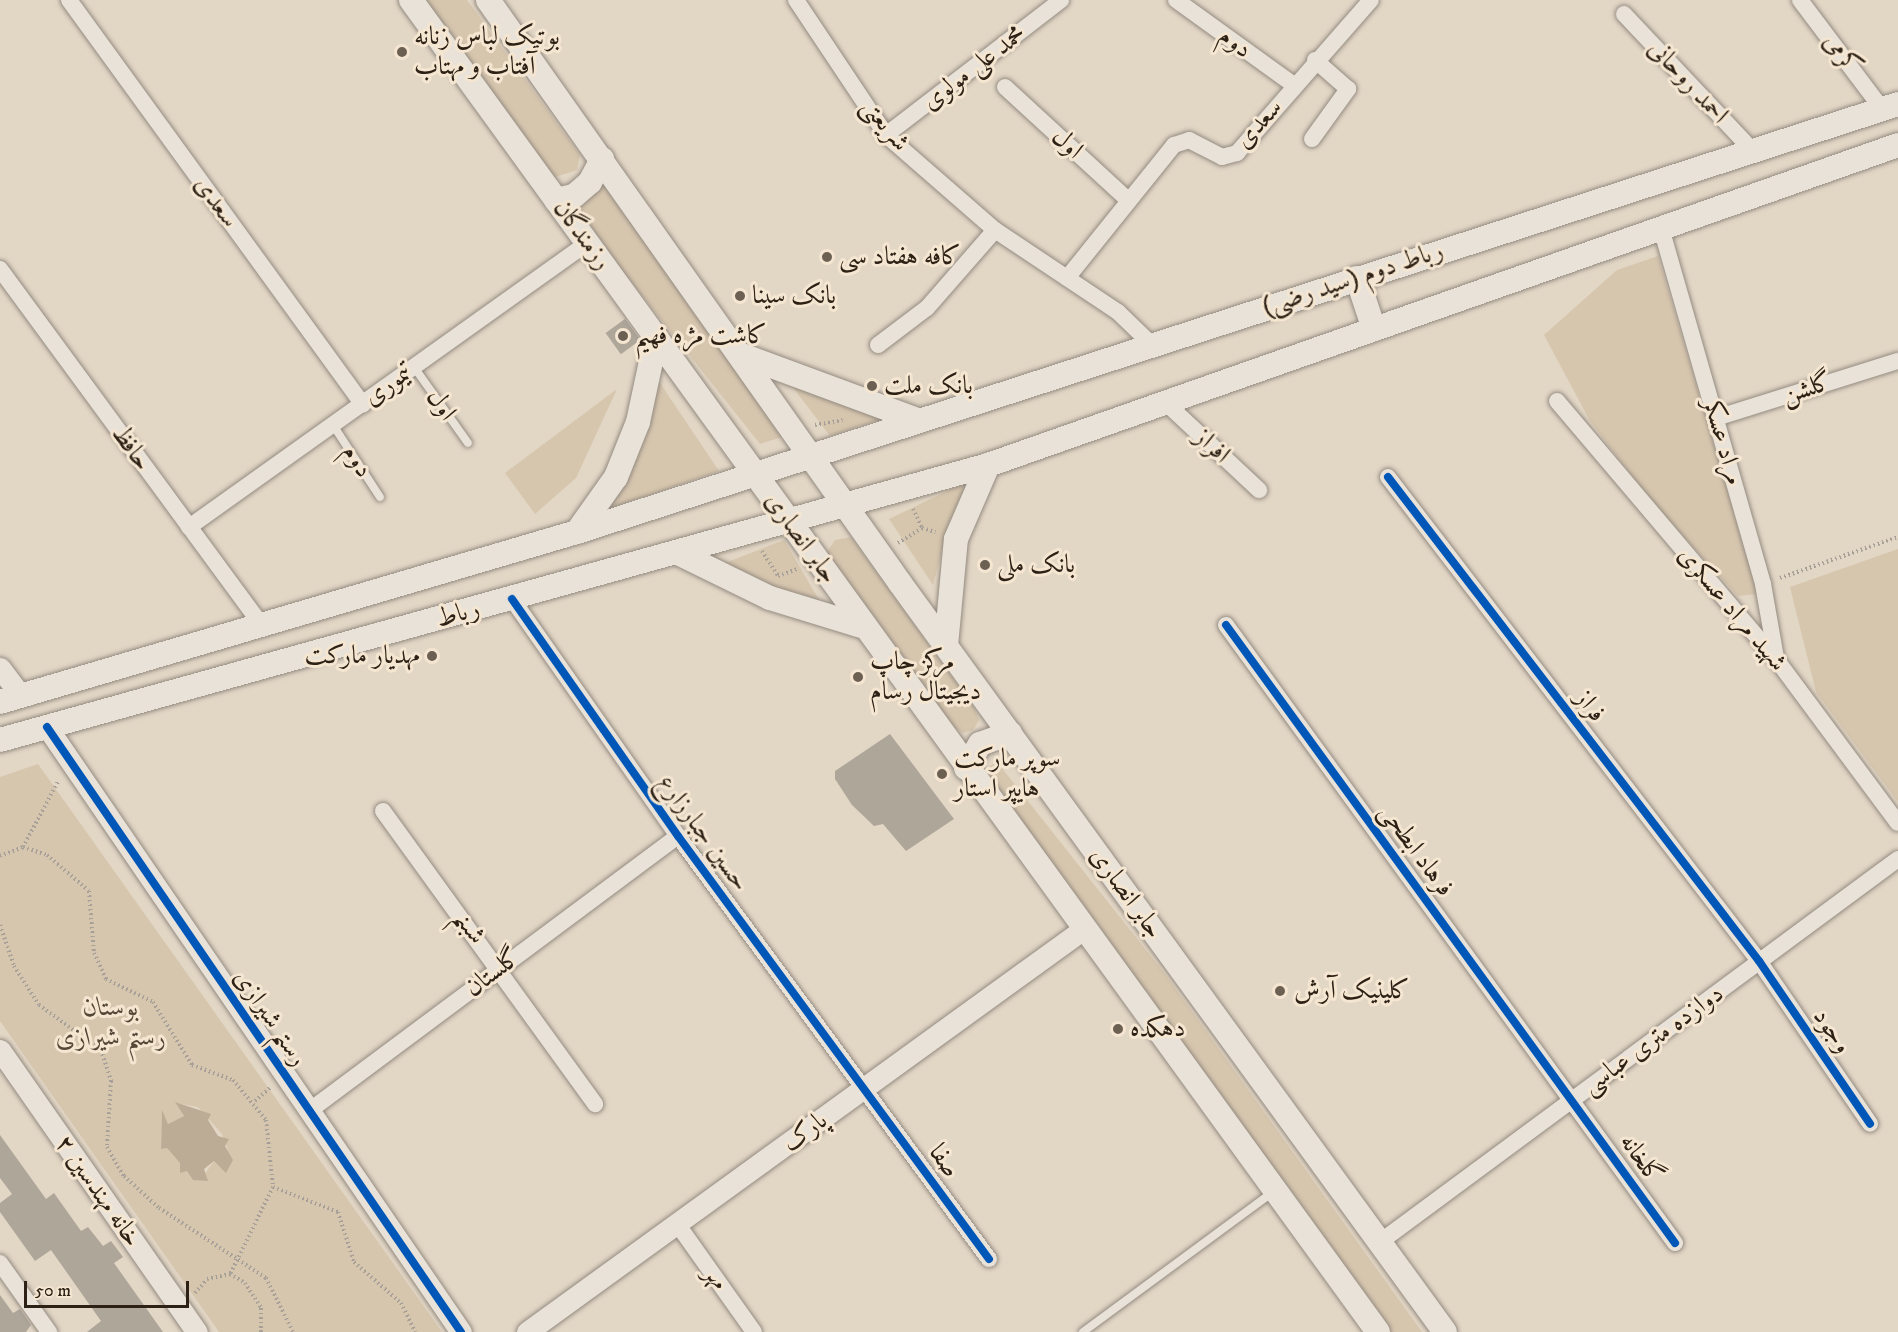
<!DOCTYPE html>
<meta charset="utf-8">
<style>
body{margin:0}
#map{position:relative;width:1898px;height:1332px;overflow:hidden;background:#e2d6c5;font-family:"IM FELL DW Pica",Amiri,serif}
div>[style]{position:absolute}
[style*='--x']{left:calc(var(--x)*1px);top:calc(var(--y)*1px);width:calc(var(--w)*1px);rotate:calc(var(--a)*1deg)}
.green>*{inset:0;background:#d7c6ae}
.water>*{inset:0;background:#bdac95}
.building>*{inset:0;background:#afa69a;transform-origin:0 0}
.path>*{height:4px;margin-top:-2px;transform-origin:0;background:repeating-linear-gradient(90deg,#a6a098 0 1.5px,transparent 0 4.5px)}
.roads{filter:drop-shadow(0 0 2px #948b80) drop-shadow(0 0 2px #948b80)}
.service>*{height:8px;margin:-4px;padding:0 4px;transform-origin:4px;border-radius:4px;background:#e8e2d9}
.minor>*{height:16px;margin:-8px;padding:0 8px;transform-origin:8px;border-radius:8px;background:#e8e2d9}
.tertiary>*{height:21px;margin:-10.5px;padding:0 10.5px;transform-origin:10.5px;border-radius:10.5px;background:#e8e2d9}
.secondary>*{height:24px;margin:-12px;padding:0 12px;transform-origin:12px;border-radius:12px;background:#e8e2d9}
.cycleway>*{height:8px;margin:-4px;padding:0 4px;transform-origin:4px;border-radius:4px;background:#0057b8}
.dots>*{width:16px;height:16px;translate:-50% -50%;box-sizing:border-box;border:3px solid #f5e6d1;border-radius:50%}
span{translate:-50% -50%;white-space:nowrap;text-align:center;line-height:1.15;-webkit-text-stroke:6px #f5e6d1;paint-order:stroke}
.poi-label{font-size:26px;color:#2d2115}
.left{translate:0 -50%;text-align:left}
.right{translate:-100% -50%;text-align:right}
.street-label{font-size:26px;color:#2d2115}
.park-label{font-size:26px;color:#554737;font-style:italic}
.scale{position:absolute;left:24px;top:1281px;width:165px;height:27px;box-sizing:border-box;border:3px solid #2d2115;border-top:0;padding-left:8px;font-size:18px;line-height:21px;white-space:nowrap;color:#2d2115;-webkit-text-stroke:4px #f5e6d1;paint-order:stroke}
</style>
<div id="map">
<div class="green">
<i style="clip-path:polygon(423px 0,467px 0,580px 155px,577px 170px,552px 178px)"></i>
<i style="clip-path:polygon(602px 182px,785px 436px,760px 444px,571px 206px)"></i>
<i style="clip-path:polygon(1658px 256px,1758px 594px,1738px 596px,1653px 503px,1590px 421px,1544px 335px,1617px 270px)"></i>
<i style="clip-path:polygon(658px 380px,719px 471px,608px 509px,650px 426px)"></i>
<i style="clip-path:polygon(788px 381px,887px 417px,830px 436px)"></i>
<i style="clip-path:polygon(617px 389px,576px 478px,535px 514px,505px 473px)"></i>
<i style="clip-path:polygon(972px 479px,946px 536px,933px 585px,889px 519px)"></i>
<i style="clip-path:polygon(851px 537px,974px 707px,979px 720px,973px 730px,963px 733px,951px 725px,827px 552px,835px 540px)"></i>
<i style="clip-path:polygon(784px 540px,822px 605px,720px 565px)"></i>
<i style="clip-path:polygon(1898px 549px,1898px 802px,1816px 692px,1790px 587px)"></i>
<i style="clip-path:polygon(997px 762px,1165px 974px,1422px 1332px,1391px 1332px,1011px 808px,990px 777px,990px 766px)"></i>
<i style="clip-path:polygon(evenodd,38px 764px,442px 1332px,219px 1332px,0 1021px,0 777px,38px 764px,176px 1103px,198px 1107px,222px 1134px,228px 1150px,223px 1169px,214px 1161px,204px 1175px,187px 1171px,167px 1147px,161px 1149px,162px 1112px,168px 1124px,184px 1116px,176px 1103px)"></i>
</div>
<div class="water">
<i style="clip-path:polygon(175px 1102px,211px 1114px,208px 1120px,218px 1136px,229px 1139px,225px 1146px,233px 1160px,226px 1173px,214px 1161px,204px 1169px,208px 1181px,193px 1180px,187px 1171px,180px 1173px,180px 1163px,167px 1148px,161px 1149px,162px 1110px,168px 1124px,184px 1116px)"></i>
</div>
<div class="building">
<i style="left:625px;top:319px;width:26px;height:24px;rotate:54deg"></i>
<i style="clip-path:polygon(890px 734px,954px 819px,906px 851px,883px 824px,874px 826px,852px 805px,835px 779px,835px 771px)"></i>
<i style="clip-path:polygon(0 1135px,46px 1199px,54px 1193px,81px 1231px,88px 1227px,103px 1246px,111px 1241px,123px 1257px,114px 1263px,163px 1332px,87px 1332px,101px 1321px,51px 1250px,35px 1261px,0 1212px,0 1203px,12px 1194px,0 1178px)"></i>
<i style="clip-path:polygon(0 1295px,13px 1313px,20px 1309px,31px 1325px,26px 1332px,0 1332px)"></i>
</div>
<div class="path">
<i style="--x:815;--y:425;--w:28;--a:-10"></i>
<i style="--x:913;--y:509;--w:21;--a:65"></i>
<i style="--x:922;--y:528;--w:14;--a:17"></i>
<i style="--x:898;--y:543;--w:28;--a:-32"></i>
<i style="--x:762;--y:551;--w:30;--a:57"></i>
<i style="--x:778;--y:576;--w:20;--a:-20"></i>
<i style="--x:1780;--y:578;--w:125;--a:-19.2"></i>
<i style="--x:23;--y:847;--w:25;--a:18"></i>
<i style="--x:47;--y:855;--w:55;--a:40.6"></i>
<i style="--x:89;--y:891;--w:62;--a:85.4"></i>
<i style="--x:94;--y:953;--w:29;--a:65"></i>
<i style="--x:106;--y:979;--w:52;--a:26.1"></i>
<i style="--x:153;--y:1002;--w:74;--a:58.2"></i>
<i style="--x:192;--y:1065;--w:44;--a:20.1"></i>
<i style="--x:233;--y:1080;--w:52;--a:50.5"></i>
<i style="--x:266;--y:1120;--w:67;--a:84"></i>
<i style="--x:273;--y:1187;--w:97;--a:116.3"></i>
<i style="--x:0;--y:856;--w:25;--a:-21"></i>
<i style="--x:23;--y:847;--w:76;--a:-61.8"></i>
<i style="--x:0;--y:925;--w:43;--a:71.1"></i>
<i style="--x:14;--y:966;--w:46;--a:57.3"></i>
<i style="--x:39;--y:1005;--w:77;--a:36"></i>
<i style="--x:101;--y:1050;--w:33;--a:72"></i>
<i style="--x:111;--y:1081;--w:66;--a:93.5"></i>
<i style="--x:107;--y:1147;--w:34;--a:60"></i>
<i style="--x:124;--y:1176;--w:47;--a:42.4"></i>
<i style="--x:159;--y:1208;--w:128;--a:33.2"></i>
<i style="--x:266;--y:1278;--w:60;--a:63.4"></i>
<i style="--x:255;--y:1101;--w:20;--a:-41"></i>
<i style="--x:273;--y:1187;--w:70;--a:21"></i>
<i style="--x:338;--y:1212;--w:52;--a:72.3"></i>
<i style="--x:354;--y:1262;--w:62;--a:41.1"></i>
<i style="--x:401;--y:1303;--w:32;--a:64"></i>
<i style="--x:195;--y:1293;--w:18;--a:-49"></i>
<i style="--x:207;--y:1279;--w:24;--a:-12"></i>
<i style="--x:230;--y:1274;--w:17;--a:31"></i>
<i style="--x:245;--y:1283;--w:30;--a:57"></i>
<i style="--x:261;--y:1308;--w:24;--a:90"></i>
</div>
<div class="roads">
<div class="service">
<i style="--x:414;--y:367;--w:93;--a:54.6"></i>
<i style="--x:333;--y:425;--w:86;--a:56.9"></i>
<i style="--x:1083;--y:1332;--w:237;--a:-36.4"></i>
</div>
<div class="minor">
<i style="--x:69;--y:0;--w:500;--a:54"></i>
<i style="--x:796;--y:0;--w:162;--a:56.3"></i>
<i style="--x:886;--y:135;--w:145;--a:41.1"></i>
<i style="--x:995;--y:230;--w:148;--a:33.7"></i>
<i style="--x:1118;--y:312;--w:46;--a:44.1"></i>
<i style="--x:1176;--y:0;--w:145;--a:35.8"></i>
<i style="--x:1800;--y:0;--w:136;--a:53"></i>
<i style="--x:1624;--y:14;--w:188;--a:46.7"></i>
<i style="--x:1005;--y:87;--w:168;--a:42.6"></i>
<i style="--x:886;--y:135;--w:221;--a:-37.6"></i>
<i style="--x:1312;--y:139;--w:62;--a:-54.2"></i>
<i style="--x:1348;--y:89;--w:44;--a:-138.7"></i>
<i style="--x:1661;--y:228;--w:370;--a:74"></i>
<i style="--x:1763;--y:584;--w:75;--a:80"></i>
<i style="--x:0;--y:269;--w:443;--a:53.7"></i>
<i style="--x:1067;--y:278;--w:171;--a:-51.2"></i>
<i style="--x:1174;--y:145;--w:16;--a:-18"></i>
<i style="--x:1189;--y:140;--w:37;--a:27"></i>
<i style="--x:1222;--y:157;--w:16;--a:-15"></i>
<i style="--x:1237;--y:153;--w:203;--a:-48.8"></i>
<i style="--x:878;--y:345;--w:61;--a:-37.1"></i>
<i style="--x:927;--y:308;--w:103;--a:-48.9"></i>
<i style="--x:1557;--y:401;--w:338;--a:49.7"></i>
<i style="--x:1776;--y:659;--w:204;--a:53.4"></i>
<i style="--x:1165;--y:402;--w:129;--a:43.1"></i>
<i style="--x:1716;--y:418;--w:191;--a:-17.4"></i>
<i style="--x:1388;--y:477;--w:610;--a:52.53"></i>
<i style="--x:1759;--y:961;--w:197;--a:55.7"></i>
<i style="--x:189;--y:527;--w:489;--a:-35.5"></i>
<i style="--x:512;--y:599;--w:289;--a:55"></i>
<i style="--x:678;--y:836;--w:525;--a:53.68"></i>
<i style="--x:1226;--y:625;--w:764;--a:54"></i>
<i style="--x:383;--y:811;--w:362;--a:54.1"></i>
<i style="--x:309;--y:1111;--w:460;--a:-36.7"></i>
<i style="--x:678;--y:1225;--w:131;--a:54.6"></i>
<i style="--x:1380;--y:1242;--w:644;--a:-36.48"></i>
<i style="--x:0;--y:1263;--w:85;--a:54.6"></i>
</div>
<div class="tertiary">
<i style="--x:0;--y:668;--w:35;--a:53"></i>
<i style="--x:47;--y:727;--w:733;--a:55.62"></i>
<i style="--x:0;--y:1050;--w:344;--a:55.1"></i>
<i style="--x:527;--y:1332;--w:685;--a:-35.92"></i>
</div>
<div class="secondary">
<i style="--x:411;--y:0;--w:1646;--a:54.02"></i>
<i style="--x:488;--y:0;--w:714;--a:54.75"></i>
<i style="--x:900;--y:583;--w:926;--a:53.96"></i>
<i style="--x:556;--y:200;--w:18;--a:-13"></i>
<i style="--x:574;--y:196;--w:21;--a:-41"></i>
<i style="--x:590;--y:182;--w:26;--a:-62"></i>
<i style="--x:1357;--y:278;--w:54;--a:71.6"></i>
<i style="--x:739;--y:354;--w:188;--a:20.3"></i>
<i style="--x:577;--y:532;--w:67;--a:-54.7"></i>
<i style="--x:616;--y:477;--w:59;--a:-68.2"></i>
<i style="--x:638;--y:422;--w:86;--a:-77.9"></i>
<i style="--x:680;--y:554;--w:100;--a:26.1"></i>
<i style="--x:770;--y:598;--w:99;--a:17"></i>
<i style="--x:946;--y:646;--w:107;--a:-84.7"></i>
<i style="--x:956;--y:539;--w:81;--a:-66.6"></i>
<i style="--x:0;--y:702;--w:602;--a:-16.42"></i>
<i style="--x:577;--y:532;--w:1389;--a:-17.95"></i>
<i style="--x:0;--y:740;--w:1026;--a:-15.55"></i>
<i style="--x:988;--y:465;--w:965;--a:-19.37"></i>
<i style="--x:966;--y:768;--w:28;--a:-60"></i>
<i style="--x:980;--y:744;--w:32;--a:-20"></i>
</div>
</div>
<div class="cycleway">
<i style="--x:1388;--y:477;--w:610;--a:52.53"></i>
<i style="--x:1759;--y:961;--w:197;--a:55.7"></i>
<i style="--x:512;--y:599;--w:289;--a:55"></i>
<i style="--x:678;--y:836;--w:525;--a:53.68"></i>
<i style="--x:1226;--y:625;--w:764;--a:54"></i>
<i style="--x:47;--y:727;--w:733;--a:55.62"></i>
</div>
<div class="dots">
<i style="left:402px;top:52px;background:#6c6053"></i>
<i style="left:827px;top:257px;background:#6c6053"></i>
<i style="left:740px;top:296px;background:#6c6053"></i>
<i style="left:623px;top:336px;background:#6c6053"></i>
<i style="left:872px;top:386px;background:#6c6053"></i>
<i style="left:985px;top:565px;background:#6c6053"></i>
<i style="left:432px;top:656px;background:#6c6053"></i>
<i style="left:858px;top:677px;background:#6c6053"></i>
<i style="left:942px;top:774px;background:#6c6053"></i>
<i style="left:1280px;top:991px;background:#6c6053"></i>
<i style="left:1118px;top:1029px;background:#6c6053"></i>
</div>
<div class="poi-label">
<span class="left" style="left:414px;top:52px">بوتیک لباس زنانه<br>آفتاب و مهتاب</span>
<span class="left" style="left:839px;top:257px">کافه هفتاد سی</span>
<span class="left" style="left:752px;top:296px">بانک سینا</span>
<span class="left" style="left:635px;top:336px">کاشت مژه فهیم</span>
<span class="left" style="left:884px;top:386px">بانک ملت</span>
<span class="left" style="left:997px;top:565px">بانک ملی</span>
<span class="right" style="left:420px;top:656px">مهدیار مارکت</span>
<span class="left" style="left:870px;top:677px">مرکز چاپ<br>دیجیتال رسام</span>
<span class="left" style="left:954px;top:774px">سوپر مارکت<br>هایپر استار</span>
<span class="left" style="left:1294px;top:991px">کلینیک آرش</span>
<span class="left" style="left:1130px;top:1029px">دهکده</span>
</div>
<div class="street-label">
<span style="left:1235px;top:43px;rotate:36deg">دوم</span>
<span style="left:1842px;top:54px;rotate:53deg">کرمی</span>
<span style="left:974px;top:68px;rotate:-37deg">محمد علی مولوی</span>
<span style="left:1688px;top:82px;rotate:47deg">احمد روحانی</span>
<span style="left:1259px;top:124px;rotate:-48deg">سعدی</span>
<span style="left:885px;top:125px;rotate:50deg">شریعتی</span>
<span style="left:1067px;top:144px;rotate:43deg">اول</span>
<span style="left:216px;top:202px;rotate:54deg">سعدی</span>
<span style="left:582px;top:235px;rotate:54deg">رزمندگان</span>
<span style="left:1353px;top:279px;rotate:-18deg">رباط دوم (سید رضی)</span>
<span style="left:388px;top:385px;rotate:-36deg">تیموری</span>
<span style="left:1807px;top:389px;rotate:-18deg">گلشن</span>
<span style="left:441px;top:405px;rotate:55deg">اول</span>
<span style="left:1723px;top:442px;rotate:74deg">مراد عسکر</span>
<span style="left:1212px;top:446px;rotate:43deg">افراز</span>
<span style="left:131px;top:448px;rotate:54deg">حافظ</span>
<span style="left:357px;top:461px;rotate:57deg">دوم</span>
<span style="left:801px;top:538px;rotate:54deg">جابر انصاری</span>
<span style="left:1732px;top:609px;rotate:50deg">شهید مراد عسکری</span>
<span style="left:458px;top:614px;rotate:-15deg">رباط</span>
<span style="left:1590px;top:706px;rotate:53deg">فراز</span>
<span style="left:703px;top:833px;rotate:54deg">حسین جبارزارع</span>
<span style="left:1416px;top:850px;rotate:54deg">فرهاد ابطحی</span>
<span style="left:1126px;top:893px;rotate:54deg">جابر انصاری</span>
<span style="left:469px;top:927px;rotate:53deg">شبنم</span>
<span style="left:493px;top:973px;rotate:-37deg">گلستان</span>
<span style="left:270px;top:1018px;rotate:56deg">رستم شیرازی</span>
<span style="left:1832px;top:1031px;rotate:56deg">وجود</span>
<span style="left:1653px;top:1040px;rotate:-36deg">دوازده متری عباسی</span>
<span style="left:805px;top:1132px;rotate:-36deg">پارک</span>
<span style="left:1641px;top:1159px;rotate:54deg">گلخانه</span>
<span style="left:944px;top:1161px;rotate:54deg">صفا</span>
<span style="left:98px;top:1191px;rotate:55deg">خانه مهندسین ۲</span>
<span style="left:716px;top:1278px;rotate:55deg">مهر</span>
</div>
<div class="park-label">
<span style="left:111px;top:1023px">بوستان<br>رستم شیرازی</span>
</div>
<div class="scale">50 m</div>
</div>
